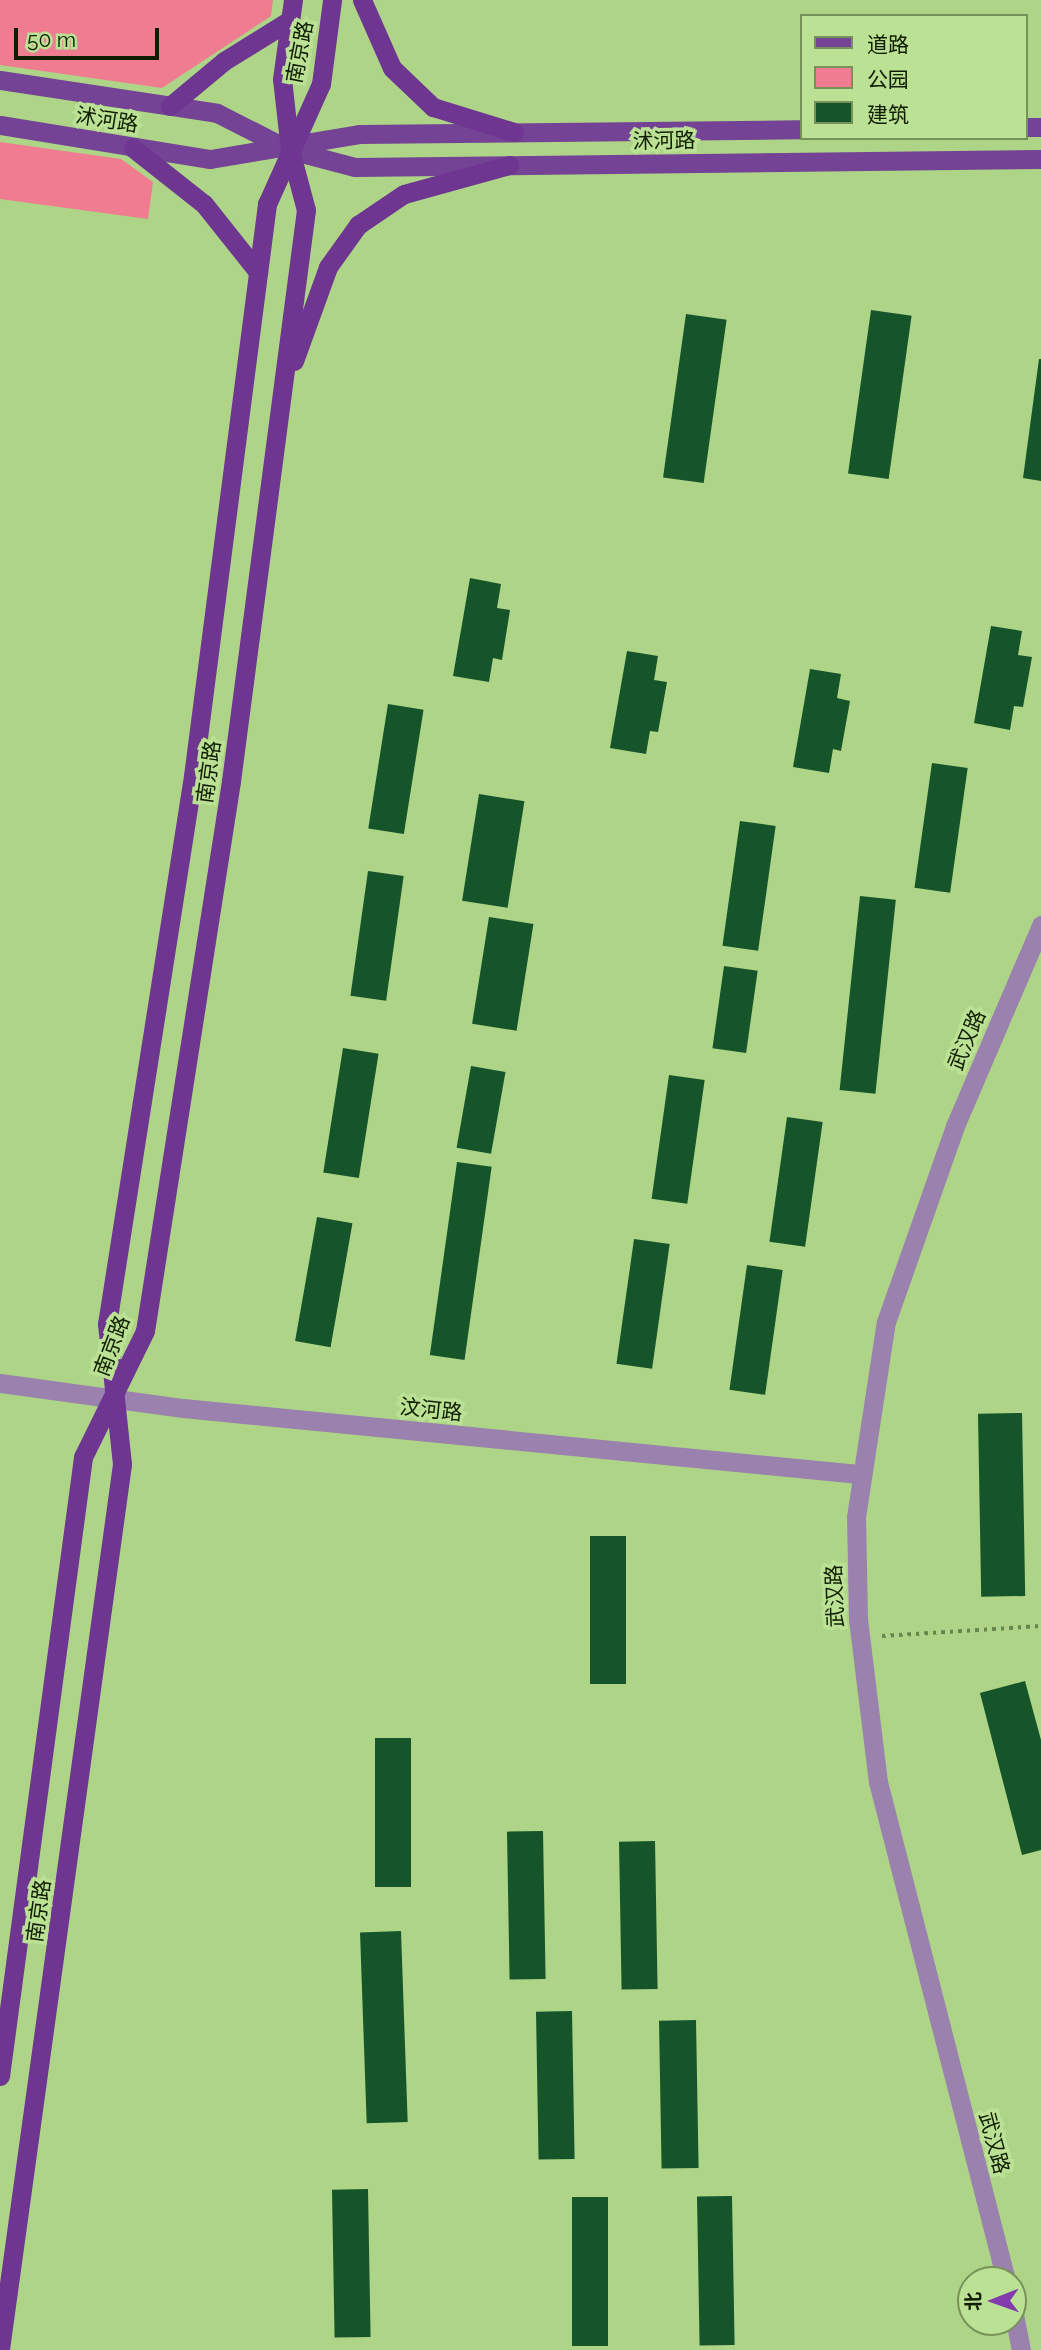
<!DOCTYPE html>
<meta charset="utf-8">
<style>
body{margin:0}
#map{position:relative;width:1041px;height:2350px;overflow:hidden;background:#aed488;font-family:Raleway,"Noto Sans SC",sans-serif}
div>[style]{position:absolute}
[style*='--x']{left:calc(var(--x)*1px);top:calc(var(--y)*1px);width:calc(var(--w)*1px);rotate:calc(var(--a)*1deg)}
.green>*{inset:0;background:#ef7c90}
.building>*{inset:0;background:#155529;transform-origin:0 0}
.path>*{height:3.5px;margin-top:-1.75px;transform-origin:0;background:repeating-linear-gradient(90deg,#69854d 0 3.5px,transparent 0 8.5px)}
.tertiary>*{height:19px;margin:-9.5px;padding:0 9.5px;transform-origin:9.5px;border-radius:9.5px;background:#9a81ae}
.primary>*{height:19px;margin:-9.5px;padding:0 9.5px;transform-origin:9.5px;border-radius:9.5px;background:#754396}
.trunk>*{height:19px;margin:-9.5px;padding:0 9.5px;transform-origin:9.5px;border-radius:9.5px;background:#6e3691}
span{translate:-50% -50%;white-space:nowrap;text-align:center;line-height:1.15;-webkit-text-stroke:7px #bbe194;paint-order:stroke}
.street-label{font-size:21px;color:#0f1c00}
.legend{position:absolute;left:800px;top:14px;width:228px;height:126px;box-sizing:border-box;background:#bbe194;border:2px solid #769259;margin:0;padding:9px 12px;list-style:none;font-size:21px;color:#0f1c00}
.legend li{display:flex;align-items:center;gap:14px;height:35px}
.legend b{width:35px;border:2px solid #769259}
.north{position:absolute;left:957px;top:2266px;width:70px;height:70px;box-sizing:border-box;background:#bbe194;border:2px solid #769259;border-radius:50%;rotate:269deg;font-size:19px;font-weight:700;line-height:28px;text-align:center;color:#0f1c00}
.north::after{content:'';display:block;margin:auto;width:24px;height:32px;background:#823aad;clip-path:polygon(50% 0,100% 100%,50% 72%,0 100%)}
.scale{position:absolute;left:14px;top:28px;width:145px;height:32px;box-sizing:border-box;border:4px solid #0f1c00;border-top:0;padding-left:9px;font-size:21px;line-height:24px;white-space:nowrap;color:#0f1c00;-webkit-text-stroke:5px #bbe194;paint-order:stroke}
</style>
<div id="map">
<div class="green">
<i style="clip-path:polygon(0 0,273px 0,271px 16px,162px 88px,0 65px)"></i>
<i style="clip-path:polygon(0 142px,121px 159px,153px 182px,148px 219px,0 199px)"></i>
</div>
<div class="building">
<i style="left:871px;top:310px;width:41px;height:165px;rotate:8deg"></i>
<i style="left:686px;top:314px;width:41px;height:165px;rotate:8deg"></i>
<i style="clip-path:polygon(1039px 359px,1041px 359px,1041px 481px,1023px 478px)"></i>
<i style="clip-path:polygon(470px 578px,501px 584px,497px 608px,510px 610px,502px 660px,493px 658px,489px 682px,453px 676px)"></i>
<i style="clip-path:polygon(991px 626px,1022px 631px,1018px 655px,1032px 657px,1023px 707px,1014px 706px,1010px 730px,974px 723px)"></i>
<i style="clip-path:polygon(627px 651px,658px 656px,654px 680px,667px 682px,658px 732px,650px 731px,646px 754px,610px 748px)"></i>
<i style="clip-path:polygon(810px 669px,841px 674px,837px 698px,850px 701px,841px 751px,833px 749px,829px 773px,793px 767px)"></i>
<i style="left:388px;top:704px;width:36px;height:126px;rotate:9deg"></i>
<i style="left:932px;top:763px;width:36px;height:126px;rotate:8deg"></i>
<i style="left:479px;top:794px;width:46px;height:108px;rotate:9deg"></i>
<i style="left:740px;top:821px;width:36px;height:126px;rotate:8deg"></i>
<i style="left:368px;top:871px;width:36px;height:126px;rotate:8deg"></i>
<i style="left:860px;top:896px;width:36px;height:195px;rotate:6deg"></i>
<i style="left:489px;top:917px;width:45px;height:108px;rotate:9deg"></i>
<i style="left:724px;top:966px;width:34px;height:83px;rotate:8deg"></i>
<i style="left:343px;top:1048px;width:36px;height:126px;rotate:9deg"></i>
<i style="left:471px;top:1066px;width:35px;height:83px;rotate:10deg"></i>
<i style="left:669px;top:1075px;width:36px;height:125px;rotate:8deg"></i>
<i style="left:787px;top:1117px;width:36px;height:126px;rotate:8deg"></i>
<i style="left:457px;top:1162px;width:35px;height:195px;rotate:8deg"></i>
<i style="left:317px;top:1217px;width:36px;height:126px;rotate:10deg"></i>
<i style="left:634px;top:1239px;width:36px;height:126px;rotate:8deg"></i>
<i style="left:747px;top:1265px;width:36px;height:126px;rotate:8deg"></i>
<i style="left:1022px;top:1413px;width:183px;height:44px;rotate:89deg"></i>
<i style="left:590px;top:1536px;width:36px;height:148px"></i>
<i style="clip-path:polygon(1025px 1681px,1041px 1740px,1041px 1850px,1022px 1855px,980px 1693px)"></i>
<i style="left:375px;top:1738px;width:36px;height:149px"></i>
<i style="left:543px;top:1831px;width:148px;height:36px;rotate:89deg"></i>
<i style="left:655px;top:1841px;width:148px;height:36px;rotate:89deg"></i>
<i style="left:401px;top:1931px;width:191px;height:41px;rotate:88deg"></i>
<i style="left:572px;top:2011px;width:148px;height:36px;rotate:89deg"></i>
<i style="left:696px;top:2020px;width:148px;height:37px;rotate:89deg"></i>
<i style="left:368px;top:2189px;width:148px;height:36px;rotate:89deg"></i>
<i style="left:732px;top:2196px;width:149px;height:35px;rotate:89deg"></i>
<i style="left:572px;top:2197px;width:36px;height:149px"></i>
</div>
<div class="path">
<i style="--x:882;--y:1636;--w:159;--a:-3.6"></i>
</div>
<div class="tertiary">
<i style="--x:0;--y:1383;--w:185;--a:7.8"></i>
<i style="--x:183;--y:1408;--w:679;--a:5.58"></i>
<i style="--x:1006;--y:2280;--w:514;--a:-104.41"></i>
<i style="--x:878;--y:1782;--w:164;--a:-97"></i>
<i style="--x:858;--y:1619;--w:102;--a:-91.1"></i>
<i style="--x:856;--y:1517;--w:197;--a:-81.3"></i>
<i style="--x:886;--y:1322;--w:208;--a:-70.6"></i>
<i style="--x:955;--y:1126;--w:219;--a:-66.8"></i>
<i style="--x:1013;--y:2309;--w:42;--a:79"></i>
</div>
<div class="primary">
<i style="--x:0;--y:80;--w:219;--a:8.6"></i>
<i style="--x:217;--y:113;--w:82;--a:26.9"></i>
<i style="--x:290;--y:150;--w:67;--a:14.7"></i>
<i style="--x:355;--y:167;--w:686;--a:-0.67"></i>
<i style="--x:0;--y:125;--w:213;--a:9.2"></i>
<i style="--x:210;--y:159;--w:151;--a:-9.5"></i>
<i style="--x:359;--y:134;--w:442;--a:-0.6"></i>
<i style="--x:1025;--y:127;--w:16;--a:0"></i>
</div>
<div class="trunk">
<i style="--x:362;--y:0;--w:74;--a:66.2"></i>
<i style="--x:392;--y:68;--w:57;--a:43.6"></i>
<i style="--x:433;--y:107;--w:85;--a:17.2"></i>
<i style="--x:170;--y:106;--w:70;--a:-39.8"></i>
<i style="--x:224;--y:61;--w:78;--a:-31.8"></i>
<i style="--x:133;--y:148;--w:90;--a:38.3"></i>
<i style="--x:204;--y:204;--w:87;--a:51.5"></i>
<i style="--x:294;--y:361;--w:100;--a:-70.1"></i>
<i style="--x:328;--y:267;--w:52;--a:-54.5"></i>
<i style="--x:358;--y:225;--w:55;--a:-34"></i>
<i style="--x:404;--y:194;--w:109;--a:-15.4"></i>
<i style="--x:0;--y:2076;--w:625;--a:-82.36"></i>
<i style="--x:83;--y:1457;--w:140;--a:-63.8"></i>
<i style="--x:145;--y:1331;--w:557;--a:-81.11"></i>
<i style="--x:231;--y:781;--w:576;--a:-82.52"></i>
<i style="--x:306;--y:210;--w:62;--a:-104.9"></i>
<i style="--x:290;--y:150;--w:71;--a:-96.4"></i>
<i style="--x:282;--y:79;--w:80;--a:-82.1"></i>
<i style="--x:0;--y:2349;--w:893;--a:-82.15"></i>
<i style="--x:122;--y:1464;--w:141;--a:-96.1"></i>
<i style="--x:107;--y:1324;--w:555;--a:-81.08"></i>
<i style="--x:193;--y:776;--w:577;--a:-82.63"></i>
<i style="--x:267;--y:204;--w:132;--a:-65.8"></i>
<i style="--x:321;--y:84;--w:85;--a:-82.5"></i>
</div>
<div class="street-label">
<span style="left:300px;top:52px;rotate:-79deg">南京路</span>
<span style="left:107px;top:120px;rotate:9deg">沭河路</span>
<span style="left:664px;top:141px;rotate:-1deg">沭河路</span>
<span style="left:209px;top:772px;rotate:-82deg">南京路</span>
<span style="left:967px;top:1040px;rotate:-67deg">武汉路</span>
<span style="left:112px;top:1346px;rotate:-69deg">南京路</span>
<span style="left:431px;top:1410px;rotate:6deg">汶河路</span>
<span style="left:835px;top:1596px;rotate:-92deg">武汉路</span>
<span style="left:39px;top:1911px;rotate:-82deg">南京路</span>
<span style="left:994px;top:2143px;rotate:75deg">武汉路</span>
</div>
<ul class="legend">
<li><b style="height:9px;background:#754396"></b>道路</li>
<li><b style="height:19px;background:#ef7c90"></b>公园</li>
<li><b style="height:19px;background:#155529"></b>建筑</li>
</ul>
<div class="north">北</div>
<div class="scale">50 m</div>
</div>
